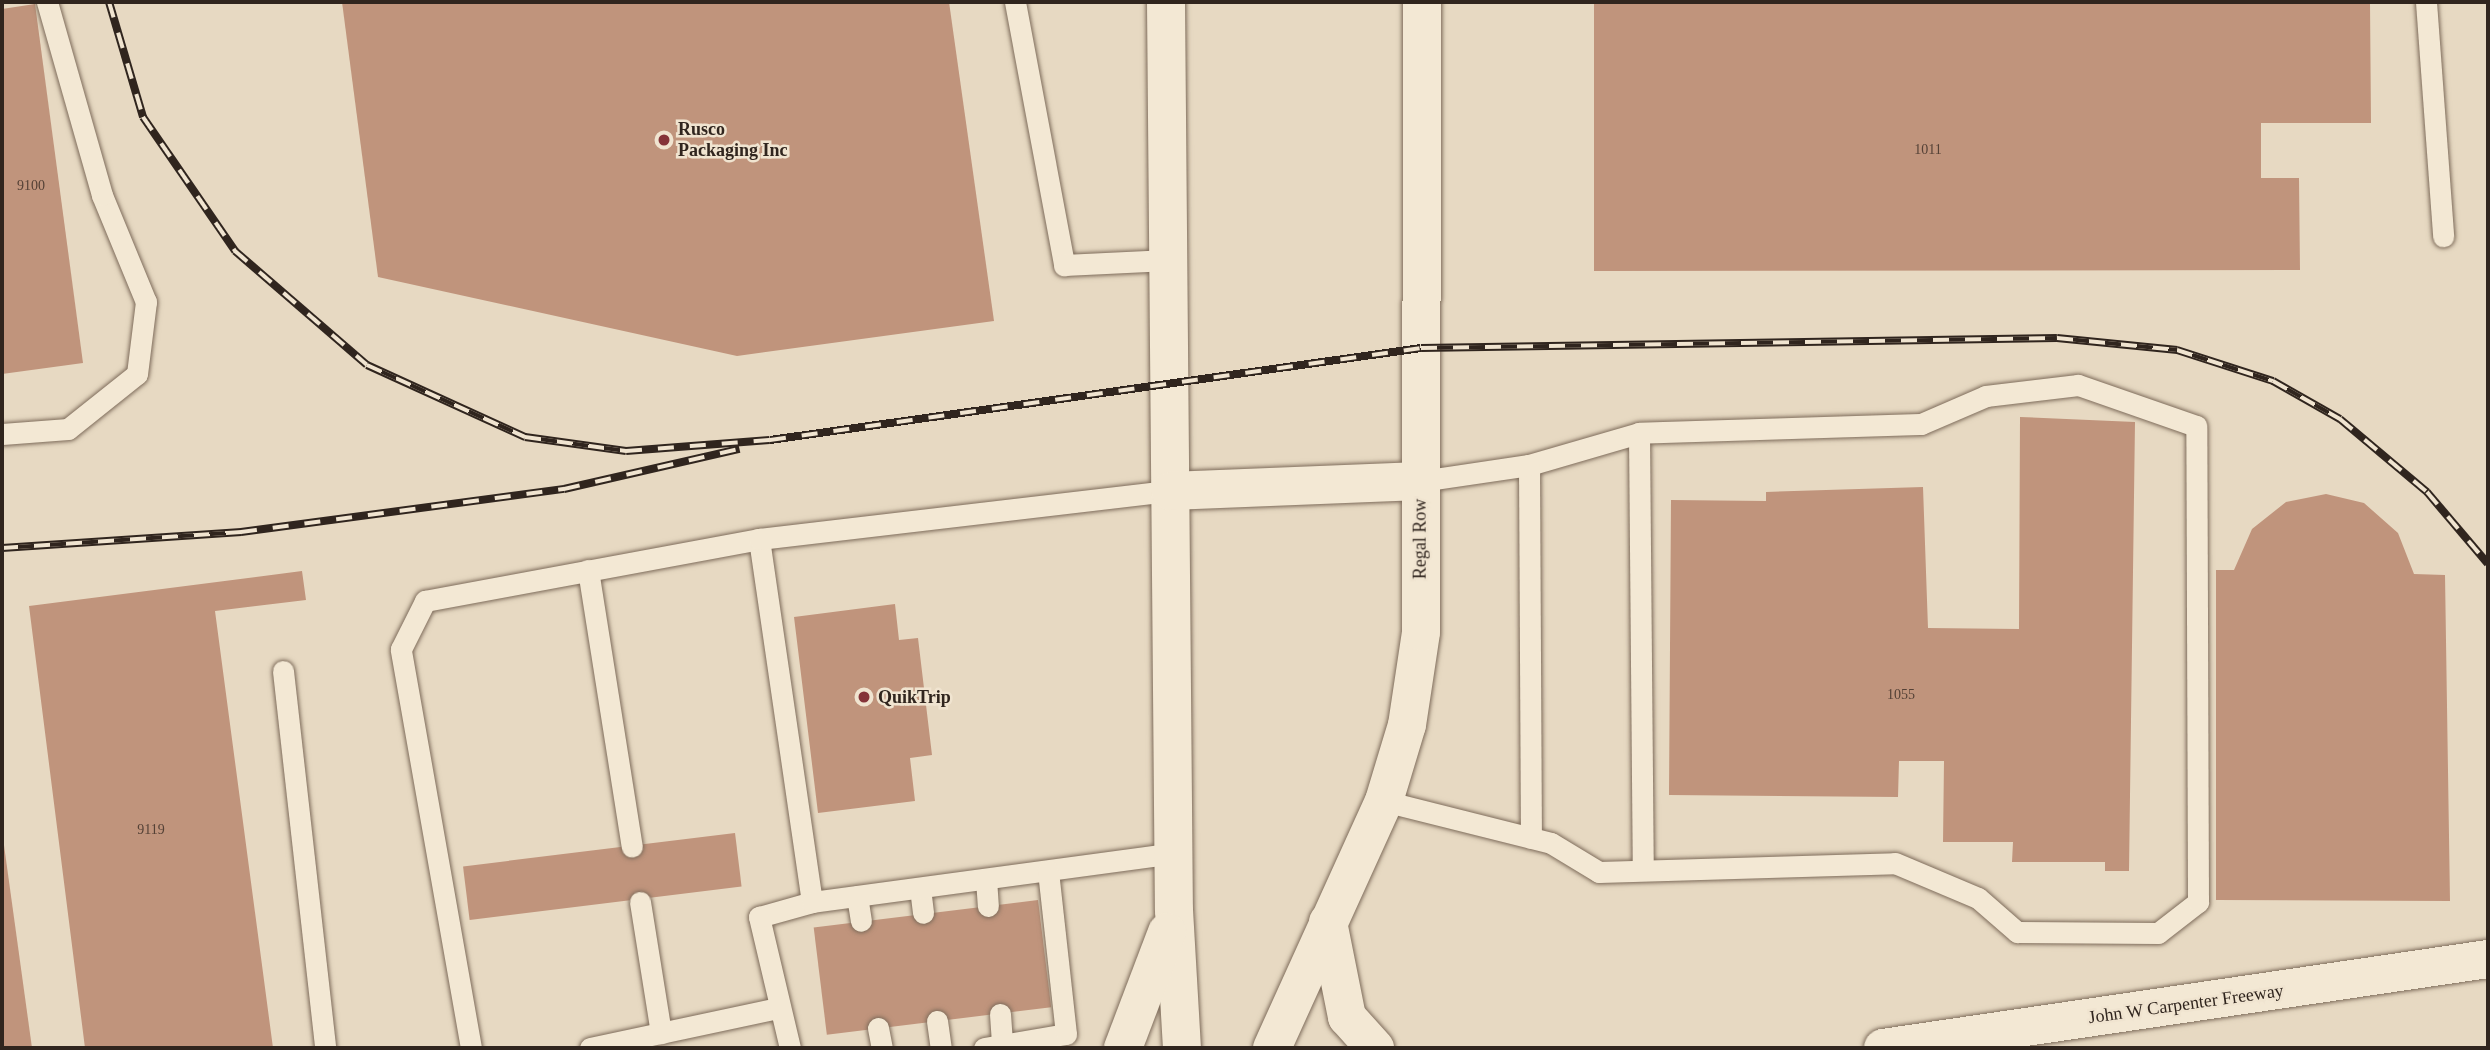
<!DOCTYPE html>
<style>
body{margin:0}
#map{position:relative;width:2490px;height:1050px;overflow:hidden;background:#e7d9c2;font-family:"Times New Roman",serif}
div>[style]{position:absolute}
[style*='--x']{left:calc(var(--x)*1px);top:calc(var(--y)*1px);width:calc(var(--w)*1px);rotate:calc(var(--a)*1deg)}
.building>*{inset:0;background:#c0947c;transform-origin:0 0}
.roads{filter:drop-shadow(0 0 2px #7e6c5b) drop-shadow(0 0 2px #7e6c5b)}
.lane>*{height:21px;margin:-10.5px;padding:0 10.5px;transform-origin:10.5px;border-radius:10.5px;background:#f3e8d4}
.secondary>*{height:38px;margin:-19px;padding:0 19px;transform-origin:19px;border-radius:19px;background:#f3e8d4}
.rail>*{height:8px;margin-top:-4px;transform-origin:0;background:repeating-linear-gradient(90deg,#f0e4d0 0 16px,#30251e 0 32px);box-sizing:border-box;border-block:2px solid #30251e}
.dots>*{width:19px;height:19px;translate:-50% -50%;box-sizing:border-box;border:4px solid #f0e4d0;border-radius:50%}
span{translate:-50% -50%;white-space:nowrap;text-align:center;line-height:1.15;-webkit-text-stroke:5px #f0e4d0;paint-order:stroke}
.number-label{font-size:14px;color:#544136}
.number-label span{-webkit-text-stroke-width:0}
.poi-label{font-size:18px;color:#30251e;font-weight:700}
.left{translate:0 -50%;text-align:left}
.street-label{font-size:18px;color:#30251e}
.frame{position:absolute;inset:0;border:4px solid #30251e;pointer-events:none}
</style>
<div id="map">
<div class="building">
<i style="clip-path:polygon(342px 2px,949px 2px,994px 321px,737px 356px,378px 277px)"></i>
<i style="clip-path:polygon(1594px 2px,2370px 2px,2371px 123px,2261px 123px,2261px 178px,2299px 178px,2300px 270px,1594px 271px)"></i>
<i style="clip-path:polygon(35px 4px,83px 363px,2px 374px,2px 9px)"></i>
<i style="clip-path:polygon(2020px 417px,2135px 422px,2129px 871px,2105px 871px,2105px 862px,2012px 862px,2013px 842px,1943px 842px,1944px 761px,1899px 761px,1898px 797px,1669px 795px,1671px 500px,1766px 501px,1766px 492px,1923px 487px,1928px 628px,2019px 629px)"></i>
<i style="clip-path:polygon(2326px 494px,2364px 503px,2398px 533px,2414px 574px,2445px 575px,2450px 901px,2216px 900px,2216px 570px,2234px 570px,2252px 529px,2286px 502px)"></i>
<i style="clip-path:polygon(302px 571px,306px 600px,215px 611px,273px 1048px,85px 1048px,29px 606px)"></i>
<i style="clip-path:polygon(895px 604px,899px 640px,918px 638px,932px 755px,910px 758px,915px 801px,818px 813px,794px 617px)"></i>
<i style="left:735px;top:833px;width:54px;height:274px;rotate:83deg"></i>
<i style="clip-path:polygon(2px 838px,3px 838px,32px 1048px,2px 1048px)"></i>
<i style="left:1038px;top:900px;width:108px;height:226px;rotate:83deg"></i>
</div>
<div class="roads">
<div class="lane">
<i style="--x:1015;--y:2;--w:268;--a:79.4"></i>
<i style="--x:1064;--y:265;--w:104;--a:-2.8"></i>
<i style="--x:2426;--y:2;--w:235;--a:85.8"></i>
<i style="--x:1639;--y:433;--w:437;--a:89.5"></i>
<i style="--x:2;--y:434;--w:66;--a:-4.3"></i>
<i style="--x:68;--y:429;--w:88;--a:-38.6"></i>
<i style="--x:137;--y:374;--w:73;--a:-82.9"></i>
<i style="--x:146;--y:302;--w:116;--a:-112.4"></i>
<i style="--x:102;--y:195;--w:201;--a:-105.9"></i>
<i style="--x:1529;--y:465;--w:373;--a:89.7"></i>
<i style="--x:759;--y:539;--w:367;--a:81.7"></i>
<i style="--x:588;--y:570;--w:280;--a:81"></i>
<i style="--x:283;--y:671;--w:379;--a:83.6"></i>
<i style="--x:1384;--y:801;--w:172;--a:14.1"></i>
<i style="--x:1551;--y:843;--w:56;--a:31.1"></i>
<i style="--x:1599;--y:872;--w:296;--a:-1.7"></i>
<i style="--x:1895;--y:863;--w:90;--a:22.9"></i>
<i style="--x:1978;--y:898;--w:52;--a:41.1"></i>
<i style="--x:2017;--y:932;--w:141;--a:0.4"></i>
<i style="--x:2158;--y:933;--w:51;--a:-37.8"></i>
<i style="--x:2198;--y:902;--w:476;--a:-90.2"></i>
<i style="--x:2196;--y:426;--w:125;--a:-160.8"></i>
<i style="--x:2078;--y:385;--w:93;--a:173.2"></i>
<i style="--x:1986;--y:396;--w:71;--a:156.7"></i>
<i style="--x:1921;--y:424;--w:282;--a:178.2"></i>
<i style="--x:1639;--y:433;--w:115;--a:163.8"></i>
<i style="--x:1529;--y:465;--w:110;--a:171.6"></i>
<i style="--x:986;--y:879;--w:27;--a:86"></i>
<i style="--x:920;--y:888;--w:25;--a:83"></i>
<i style="--x:857;--y:896;--w:25;--a:81"></i>
<i style="--x:640;--y:902;--w:133;--a:80.9"></i>
<i style="--x:1000;--y:1014;--w:31;--a:86"></i>
<i style="--x:937;--y:1021;--w:27;--a:82"></i>
<i style="--x:878;--y:1028;--w:20;--a:79"></i>
<i style="--x:471;--y:1048;--w:405;--a:-100"></i>
<i style="--x:401;--y:649;--w:54;--a:-63.4"></i>
<i style="--x:425;--y:601;--w:340;--a:-10.5"></i>
<i style="--x:759;--y:539;--w:414;--a:-6.7"></i>
<i style="--x:590;--y:1048;--w:192;--a:-12"></i>
<i style="--x:790;--y:1048;--w:135;--a:-103.3"></i>
<i style="--x:759;--y:917;--w:55;--a:-15.8"></i>
<i style="--x:812;--y:902;--w:364;--a:-7.7"></i>
<i style="--x:984;--y:1048;--w:83;--a:-9.7"></i>
<i style="--x:1066;--y:1034;--w:164;--a:-96.3"></i>
</div>
<div class="secondary">
<i style="--x:1166;--y:2;--w:908;--a:89.5"></i>
<i style="--x:1174;--y:910;--w:138;--a:86.7"></i>
<i style="--x:1170;--y:491;--w:250;--a:-2.3"></i>
<i style="--x:1328;--y:922;--w:97;--a:78.7"></i>
<i style="--x:1347;--y:1017;--w:42;--a:47.9"></i>
<i style="--x:1123;--y:1048;--w:124;--a:-69.2"></i>
<i style="--x:1272;--y:1048;--w:271;--a:-65.6"></i>
<i style="--x:1384;--y:801;--w:79;--a:-73.2"></i>
<i style="--x:1407;--y:725;--w:94;--a:-81.4"></i>
<i style="--x:1421;--y:632;--w:630;--a:-89.91"></i>
<i style="--x:1883;--y:1048;--w:612;--a:-8.37"></i>
</div>
</div>
<div class="rail">
<i style="--x:109;--y:2;--w:120;--a:73.5"></i>
<i style="--x:143;--y:117;--w:163;--a:55.5"></i>
<i style="--x:235;--y:251;--w:174;--a:40.8"></i>
<i style="--x:367;--y:365;--w:174;--a:24.5"></i>
<i style="--x:525;--y:437;--w:102;--a:7.9"></i>
<i style="--x:626;--y:451;--w:144;--a:-4.4"></i>
<i style="--x:770;--y:440;--w:657;--a:-8.04"></i>
<i style="--x:1421;--y:348;--w:636;--a:-0.9"></i>
<i style="--x:2057;--y:338;--w:121;--a:5.7"></i>
<i style="--x:2177;--y:350;--w:101;--a:17.9"></i>
<i style="--x:2273;--y:381;--w:77;--a:29.6"></i>
<i style="--x:2340;--y:419;--w:114;--a:40"></i>
<i style="--x:2427;--y:492;--w:94;--a:49.7"></i>
<i style="--x:2;--y:548;--w:240;--a:-3.8"></i>
<i style="--x:241;--y:532;--w:326;--a:-7.6"></i>
<i style="--x:564;--y:489;--w:180;--a:-12.9"></i>
</div>
<div class="dots">
<i style="left:664px;top:140px;background:#853439"></i>
<i style="left:864px;top:697px;background:#853439"></i>
</div>
<div class="number-label">
<span style="left:1928px;top:150px">1011</span>
<span style="left:31px;top:186px">9100</span>
<span style="left:1901px;top:695px">1055</span>
<span style="left:151px;top:830px">9119</span>
</div>
<div class="poi-label">
<span class="left" style="left:678px;top:140px">Rusco<br>Packaging Inc</span>
<span class="left" style="left:878px;top:697px">QuikTrip</span>
</div>
<div class="street-label">
<span style="left:1420px;top:539px;rotate:-90deg">Regal Row</span>
<span style="left:2186px;top:1004px;rotate:-8deg">John W Carpenter Freeway</span>
</div>
<div class="frame"></div>
</div>
